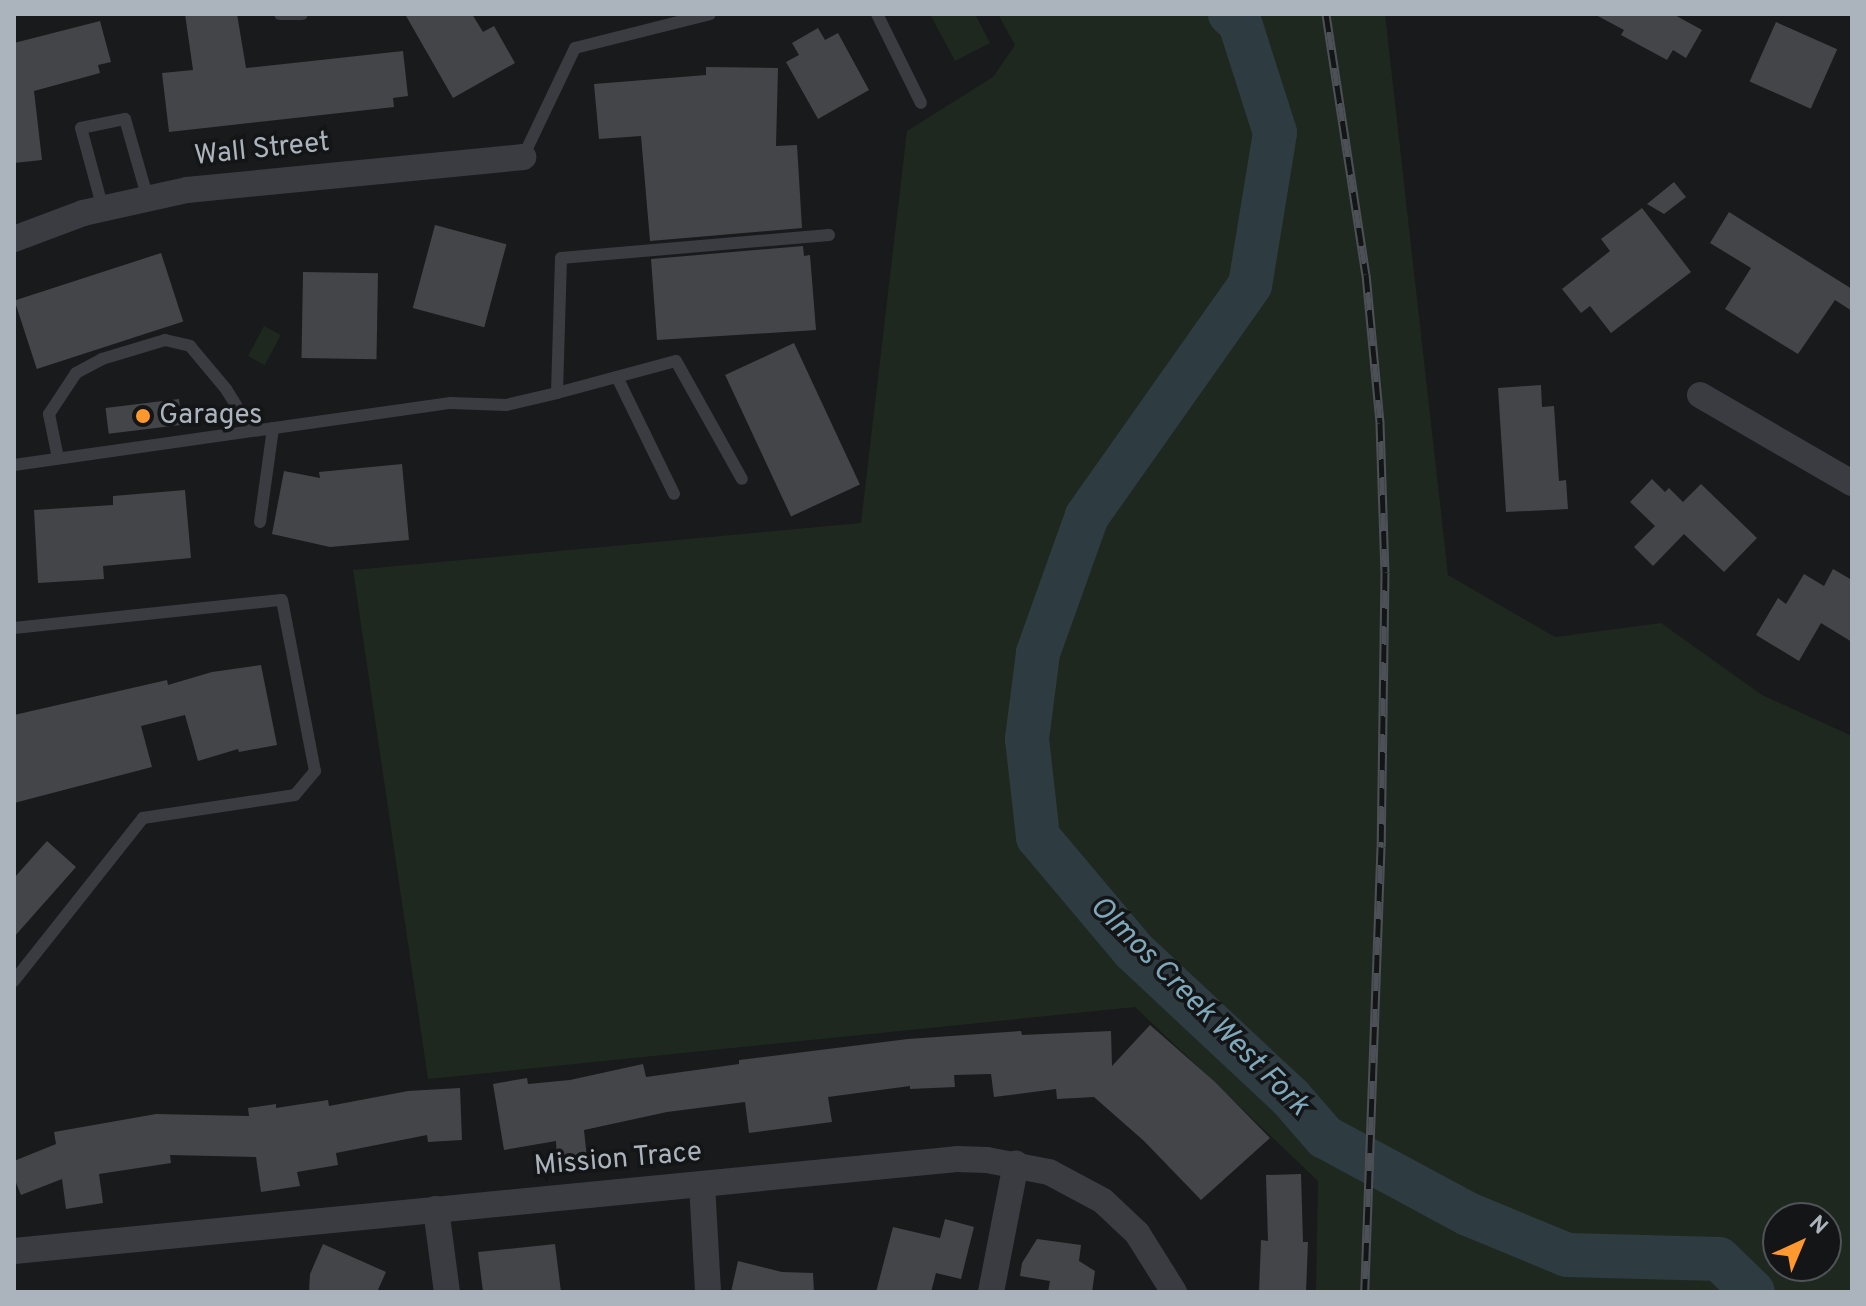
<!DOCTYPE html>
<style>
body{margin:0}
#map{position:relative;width:1866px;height:1306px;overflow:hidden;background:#191a1c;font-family:Overpass,sans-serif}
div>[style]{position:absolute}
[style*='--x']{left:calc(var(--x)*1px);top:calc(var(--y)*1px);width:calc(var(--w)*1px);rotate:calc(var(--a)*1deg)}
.green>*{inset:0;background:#1f281f;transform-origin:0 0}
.river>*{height:44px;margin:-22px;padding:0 22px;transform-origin:22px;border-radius:22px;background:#2e3c42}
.building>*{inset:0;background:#434549;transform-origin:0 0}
.lane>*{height:12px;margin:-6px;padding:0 6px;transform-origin:6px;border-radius:6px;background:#3a3c42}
.street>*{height:26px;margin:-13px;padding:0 13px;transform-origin:13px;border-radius:13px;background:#3a3c42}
.rail>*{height:9px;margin-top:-4.5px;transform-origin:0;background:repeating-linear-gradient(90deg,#141517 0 18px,#4d5157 0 36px);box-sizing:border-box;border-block:2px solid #4d5157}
.dots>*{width:22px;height:22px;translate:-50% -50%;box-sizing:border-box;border:4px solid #141517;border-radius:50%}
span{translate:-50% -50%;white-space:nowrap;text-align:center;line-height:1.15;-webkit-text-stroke:7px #141517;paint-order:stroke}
.street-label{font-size:28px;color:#abb3bd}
.poi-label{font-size:28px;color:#abb3bd}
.left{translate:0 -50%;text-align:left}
.water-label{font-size:30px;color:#7fa8ba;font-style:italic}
.frame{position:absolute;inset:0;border:16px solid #abb3bd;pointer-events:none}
.north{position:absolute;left:1762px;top:1202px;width:80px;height:80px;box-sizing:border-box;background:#141517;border:2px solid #505459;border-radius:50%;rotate:44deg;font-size:22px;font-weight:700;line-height:32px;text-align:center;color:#abb3bd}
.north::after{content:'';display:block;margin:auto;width:28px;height:36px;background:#ff982f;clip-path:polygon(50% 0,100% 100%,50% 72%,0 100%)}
</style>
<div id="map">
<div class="green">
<i style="clip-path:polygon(930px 14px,975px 14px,990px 43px,955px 61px)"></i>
<i style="clip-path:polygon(evenodd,998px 14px,1385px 14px,1448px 575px,1555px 637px,1661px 623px,1762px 695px,1852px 736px,1852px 1292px,1316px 1292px,1318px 1181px,1135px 1007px,428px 1079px,353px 570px,861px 523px,907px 131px,993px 77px,1015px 45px,998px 14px,1778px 1218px,1826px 1218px,1826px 1266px,1778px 1266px,1778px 1218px)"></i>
<i style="left:264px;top:326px;width:19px;height:34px;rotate:28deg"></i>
</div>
<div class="river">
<i style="--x:1230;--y:14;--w:13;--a:42"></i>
<i style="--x:1240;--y:23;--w:115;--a:72.3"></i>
<i style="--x:1275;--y:133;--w:154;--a:99.3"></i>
<i style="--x:1250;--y:285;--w:283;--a:125.2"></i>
<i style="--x:1087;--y:516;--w:145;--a:109.7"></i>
<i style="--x:1038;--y:653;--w:87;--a:97.3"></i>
<i style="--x:1027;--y:739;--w:99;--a:83.6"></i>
<i style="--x:1038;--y:837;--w:149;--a:49.9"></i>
<i style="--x:1134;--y:951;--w:215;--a:43.1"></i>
<i style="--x:1291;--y:1098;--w:52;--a:48.9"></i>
<i style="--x:1325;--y:1137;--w:162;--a:28.3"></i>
<i style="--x:1468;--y:1214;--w:107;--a:22.5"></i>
<i style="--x:1567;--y:1255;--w:152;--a:1.5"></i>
<i style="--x:1719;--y:1259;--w:47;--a:44.1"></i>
</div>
<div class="building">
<i style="clip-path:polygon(185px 14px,237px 14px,246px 68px,403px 51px,408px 96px,393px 98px,394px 107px,169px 132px,162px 73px,193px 70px)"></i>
<i style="clip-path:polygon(405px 14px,472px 14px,483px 32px,494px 26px,515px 63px,453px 98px)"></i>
<i style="clip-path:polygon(1594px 14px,1673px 14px,1702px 30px,1686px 58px,1673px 50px,1667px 60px,1621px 35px,1624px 30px)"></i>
<i style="clip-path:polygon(100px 21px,111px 62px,98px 65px,100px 73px,34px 91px,42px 160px,14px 163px,14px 43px)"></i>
<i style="left:1776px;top:22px;width:67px;height:65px;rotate:24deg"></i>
<i style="clip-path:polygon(818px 28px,825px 40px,838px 33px,869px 90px,818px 119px,786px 62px,799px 55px,792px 43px)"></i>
<i style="clip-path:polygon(706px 67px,778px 68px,776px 146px,797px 145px,802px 228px,650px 241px,641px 136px,599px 139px,594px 84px,706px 75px)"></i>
<i style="clip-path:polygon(1674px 182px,1686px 197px,1664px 214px,1647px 204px)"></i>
<i style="clip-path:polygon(1642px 208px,1691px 272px,1611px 333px,1590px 306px,1581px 313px,1562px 289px,1610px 251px,1601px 239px)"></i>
<i style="clip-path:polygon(1729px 212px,1852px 289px,1852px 311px,1835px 300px,1798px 354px,1725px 309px,1751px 268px,1710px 243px)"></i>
<i style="left:435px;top:225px;width:74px;height:86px;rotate:15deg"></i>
<i style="clip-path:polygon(803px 246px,804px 256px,810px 255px,816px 330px,657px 340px,651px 259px)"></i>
<i style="left:161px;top:253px;width:72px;height:154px;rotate:72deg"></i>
<i style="left:303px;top:272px;width:75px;height:86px;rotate:1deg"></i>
<i style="left:794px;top:343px;width:156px;height:76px;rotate:65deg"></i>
<i style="clip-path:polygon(1541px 385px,1542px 407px,1554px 406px,1559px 481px,1566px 480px,1568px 509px,1506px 512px,1498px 388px)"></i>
<i style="left:179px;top:399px;width:26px;height:74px;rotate:83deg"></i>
<i style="clip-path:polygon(402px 464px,409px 540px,330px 547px,272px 534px,284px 471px,320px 478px,319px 472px)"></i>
<i style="clip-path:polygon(1652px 479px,1665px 492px,1669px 488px,1683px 502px,1701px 484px,1757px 538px,1724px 572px,1684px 534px,1653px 566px,1634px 547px,1655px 526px,1630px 502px)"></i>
<i style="clip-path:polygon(185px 490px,191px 558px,103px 566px,104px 579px,38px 583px,34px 510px,113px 505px,113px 496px)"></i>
<i style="clip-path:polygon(1833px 569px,1852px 580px,1852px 642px,1821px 623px,1799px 661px,1756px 635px,1778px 598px,1786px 604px,1804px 574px,1824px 586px)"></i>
<i style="clip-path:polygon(261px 665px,277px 745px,239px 752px,238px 749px,198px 761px,185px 715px,141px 726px,152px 767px,14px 803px,14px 715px,167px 680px,168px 685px,212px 672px)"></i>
<i style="clip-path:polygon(47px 841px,76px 867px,14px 937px,14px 878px)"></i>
<i style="clip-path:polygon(1150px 1025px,1215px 1082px,1270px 1138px,1201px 1200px,1144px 1141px,1094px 1097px,1057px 1099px,1056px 1089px,994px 1097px,991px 1074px,954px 1075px,955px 1087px,910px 1089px,910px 1086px,828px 1097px,832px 1122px,749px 1133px,745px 1102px,667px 1112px,584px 1130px,587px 1159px,557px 1161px,556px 1141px,504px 1150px,493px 1084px,527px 1078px,528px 1084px,570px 1080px,643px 1064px,646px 1077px,739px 1064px,739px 1060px,908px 1039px,1021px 1031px,1022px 1035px,1111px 1031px,1112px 1066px)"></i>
<i style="clip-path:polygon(460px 1088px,462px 1140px,428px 1142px,427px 1135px,336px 1153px,338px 1165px,297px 1172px,300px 1186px,261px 1192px,256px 1157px,170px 1155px,171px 1163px,99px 1174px,103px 1203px,66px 1209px,62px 1179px,21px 1195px,14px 1178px,14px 1161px,56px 1144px,54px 1132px,156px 1114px,249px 1116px,248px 1108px,276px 1104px,276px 1108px,328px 1100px,329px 1106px,408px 1091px)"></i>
<i style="clip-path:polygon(1301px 1174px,1303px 1242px,1308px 1242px,1306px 1292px,1259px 1292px,1261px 1240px,1268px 1241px,1266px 1175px)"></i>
<i style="clip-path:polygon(945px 1219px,974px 1227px,961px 1279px,936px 1273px,931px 1292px,876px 1292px,893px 1227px,940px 1238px)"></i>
<i style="clip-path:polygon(1037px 1239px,1081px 1245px,1079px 1261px,1095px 1271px,1092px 1292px,1048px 1292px,1050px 1281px,1020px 1276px,1022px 1263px)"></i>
<i style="clip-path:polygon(323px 1244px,386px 1272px,377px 1292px,309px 1292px,310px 1274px)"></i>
<i style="clip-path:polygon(555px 1244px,561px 1292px,483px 1292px,478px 1252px)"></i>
<i style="clip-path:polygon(738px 1261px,782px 1272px,813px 1273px,814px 1292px,731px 1292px)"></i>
</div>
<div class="lane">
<i style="--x:280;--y:14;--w:22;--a:0"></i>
<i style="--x:877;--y:14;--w:99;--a:63.7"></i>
<i style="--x:523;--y:157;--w:121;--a:-64.5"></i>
<i style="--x:575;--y:48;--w:139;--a:-14.1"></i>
<i style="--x:103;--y:209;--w:84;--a:-105.2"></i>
<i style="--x:81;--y:128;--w:45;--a:-11.6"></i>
<i style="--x:125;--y:119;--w:83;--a:74"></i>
<i style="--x:617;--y:377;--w:130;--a:64"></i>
<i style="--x:557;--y:393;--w:123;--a:-15.1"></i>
<i style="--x:676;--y:361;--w:135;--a:60.8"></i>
<i style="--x:58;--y:458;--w:45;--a:-101.6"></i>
<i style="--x:49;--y:414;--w:49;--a:-56.6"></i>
<i style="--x:76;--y:373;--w:30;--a:-28"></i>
<i style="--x:102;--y:359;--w:66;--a:-16.8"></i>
<i style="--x:165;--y:340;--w:26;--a:13"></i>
<i style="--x:190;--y:346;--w:56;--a:50.1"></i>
<i style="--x:226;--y:389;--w:49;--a:58.2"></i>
<i style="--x:14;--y:465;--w:441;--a:-8.1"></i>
<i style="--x:451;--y:403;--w:55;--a:2.1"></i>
<i style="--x:506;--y:405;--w:52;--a:-13.2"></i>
<i style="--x:557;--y:393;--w:135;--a:-88.3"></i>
<i style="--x:561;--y:258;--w:269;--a:-4.9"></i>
<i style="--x:260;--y:522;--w:95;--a:-82.1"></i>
<i style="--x:14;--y:628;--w:269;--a:-6"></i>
<i style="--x:282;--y:600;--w:174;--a:79.1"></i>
<i style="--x:315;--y:771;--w:31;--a:130"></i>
<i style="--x:295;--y:795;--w:154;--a:171.4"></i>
<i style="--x:143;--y:818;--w:208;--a:128.4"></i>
</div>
<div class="street">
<i style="--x:14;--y:239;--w:74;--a:-20.6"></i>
<i style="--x:83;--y:213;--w:107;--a:-12.5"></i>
<i style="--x:187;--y:190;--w:338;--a:-5.6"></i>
<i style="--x:1700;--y:395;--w:176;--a:30.1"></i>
<i style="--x:702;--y:1184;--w:108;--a:86.8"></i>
<i style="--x:436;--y:1209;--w:84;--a:82.5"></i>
<i style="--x:14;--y:1251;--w:947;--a:-5.57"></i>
<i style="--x:957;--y:1159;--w:30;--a:2"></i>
<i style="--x:987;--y:1160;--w:63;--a:11"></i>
<i style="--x:1049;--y:1172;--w:61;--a:28.2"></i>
<i style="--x:1103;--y:1201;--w:47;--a:43.3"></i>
<i style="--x:1137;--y:1233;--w:70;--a:57.9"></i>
<i style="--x:991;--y:1292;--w:131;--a:-79"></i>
</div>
<div class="rail">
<i style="--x:1326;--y:14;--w:263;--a:81.3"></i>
<i style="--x:1366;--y:274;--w:150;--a:84.6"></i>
<i style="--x:1380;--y:423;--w:149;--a:88.1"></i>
<i style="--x:1385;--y:572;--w:275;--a:90.8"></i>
<i style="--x:1381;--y:847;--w:445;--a:92.1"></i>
</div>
<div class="dots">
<i style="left:143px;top:416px;background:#ff982f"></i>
</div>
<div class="street-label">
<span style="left:262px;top:150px;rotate:-6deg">Wall Street</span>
<span style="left:618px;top:1160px;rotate:-5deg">Mission Trace</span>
</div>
<div class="poi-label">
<span class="left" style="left:159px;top:416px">Garages</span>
</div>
<div class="water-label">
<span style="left:1198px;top:1007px;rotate:45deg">Olmos Creek West Fork</span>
</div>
<div class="frame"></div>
<div class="north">N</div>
</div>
